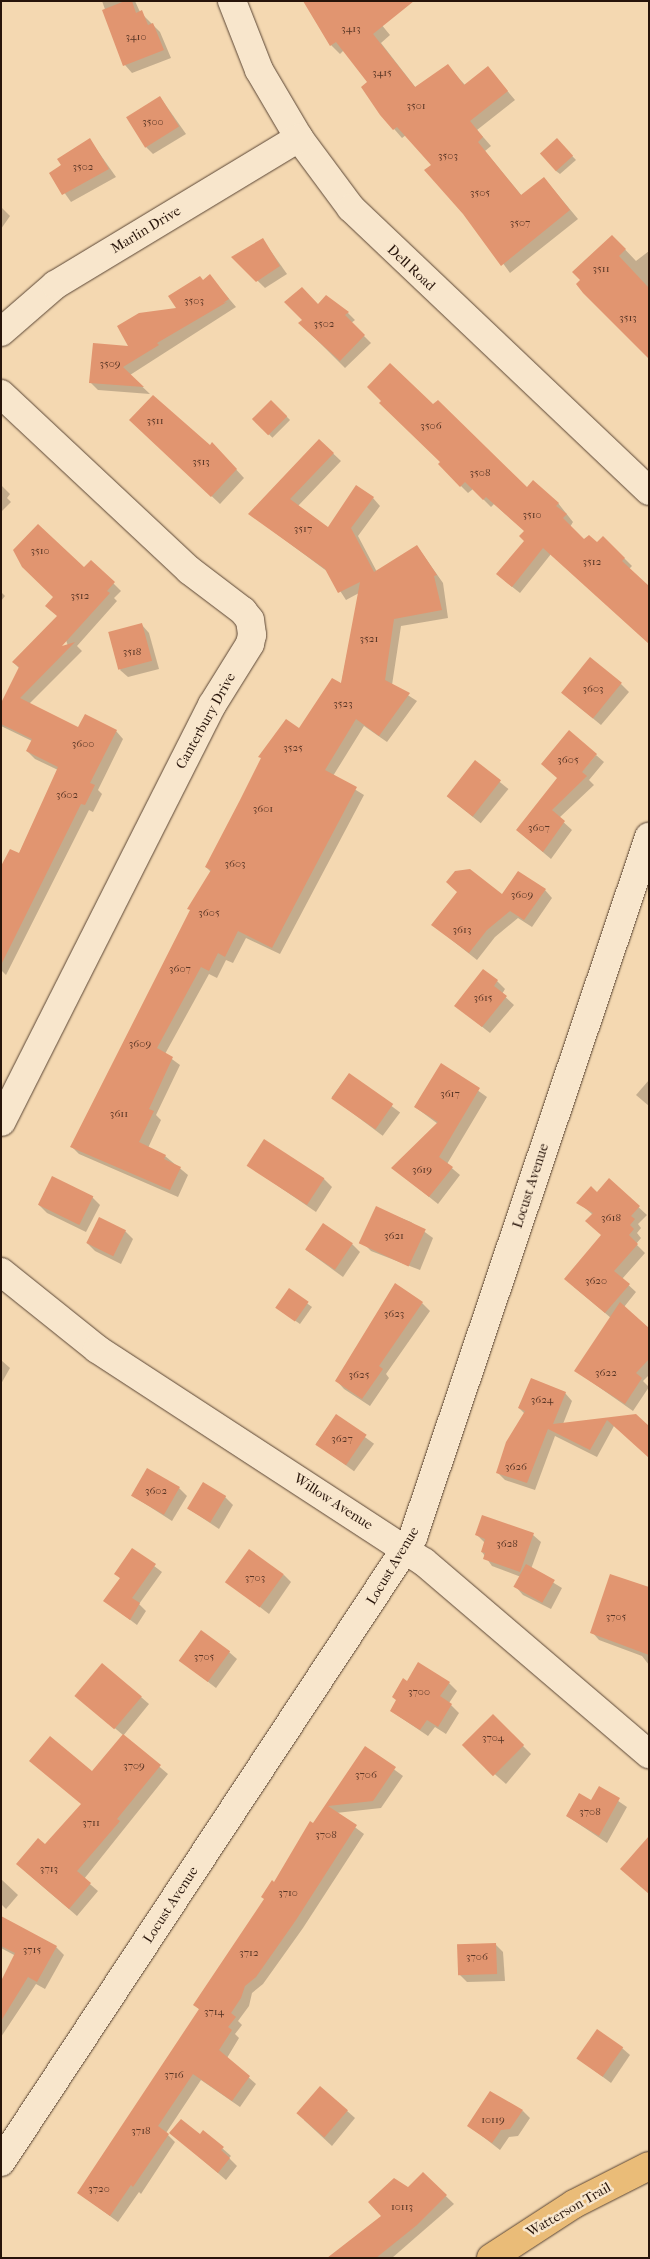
<!DOCTYPE html>
<style>
body{margin:0}
#map{position:relative;width:650px;height:2259px;overflow:hidden;background:#f4d8b1;font-family:"IM FELL French Canon",serif}
div>[style]{position:absolute}
[style*='--x']{left:calc(var(--x)*1px);top:calc(var(--y)*1px);width:calc(var(--w)*1px);rotate:calc(var(--a)*1deg)}
.shadow>*{inset:0;background:#0003;transform-origin:0 0}
.building>*{inset:0;background:#e19570;transform-origin:0 0}
.roads{filter:drop-shadow(0 0 1px #5a4534) drop-shadow(0 0 1px #5a4534)}
.minor>*{height:28px;margin:-14px;padding:0 14px;transform-origin:14px;border-radius:14px;background:#f8e6cc}
.major>*{height:28px;margin:-14px;padding:0 14px;transform-origin:14px;border-radius:14px;background:#eabc78}
span{translate:-50% -50%;white-space:nowrap;text-align:center;line-height:1.15;-webkit-text-stroke:5px #f8e6cc;paint-order:stroke}
.number-label{font-size:11px;color:#563424}
.number-label span{-webkit-text-stroke-width:0}
.street-label{font-size:14px;color:#27140a}
.frame{position:absolute;inset:0;border:2px solid #27140a;pointer-events:none}
</style>
<div id="map">
<div class="shadow">
<i style="clip-path:polygon(102px 1px,135px 1px,140px 12px,160px 32px,171px 58px,132px 73px,125px 65px)"></i>
<i style="clip-path:polygon(305px 1px,362px 1px,390px 35px,381px 43px,416px 88px,448px 66px,465px 85px,488px 68px,515px 100px,477px 130px,491px 146px,485px 151px,522px 196px,544px 178px,578px 219px,510px 273px,432px 165px,406px 135px,402px 138px,381px 114px,369px 83px,344px 50px,340px 54px,331px 45px)"></i>
<i style="clip-path:polygon(160px 97px,186px 134px,153px 154px,145px 146px)"></i>
<i style="clip-path:polygon(90px 140px,116px 177px,71px 202px,51px 174px)"></i>
<i style="clip-path:polygon(557px 140px,576px 160px,560px 174px,556px 171px)"></i>
<i style="clip-path:polygon(1px 207px,10px 216px,1px 229px)"></i>
<i style="clip-path:polygon(263px 240px,287px 274px,265px 288px,233px 257px)"></i>
<i style="clip-path:polygon(619px 243px,636px 261px,649px 251px,649px 356px,596px 305px)"></i>
<i style="clip-path:polygon(210px 276px,236px 307px,130px 375px,150px 394px,98px 390px,91px 383px,178px 310px)"></i>
<i style="clip-path:polygon(318px 305px,348px 313px,355px 320px,351px 323px,371px 343px,345px 368px,300px 323px)"></i>
<i style="left:271px;top:401px;width:27px;height:25px;rotate:45deg"></i>
<i style="clip-path:polygon(139px 428px,210px 447px,220px 452px,244px 478px,220px 504px)"></i>
<i style="clip-path:polygon(319px 440px,341px 461px,298px 506px,328px 528px,373px 498px,380px 506px,358px 536px,377px 572px,417px 546px,443px 583px,448px 618px,401px 626px,392px 685px,417px 701px,387px 742px,364px 726px,333px 776px,364px 795px,280px 954px,246px 938px,233px 963px,226px 960px,217px 978px,209px 974px,165px 1054px,180px 1065px,156px 1115px,161px 1120px,148px 1148px,165px 1156px,188px 1175px,178px 1197px,79px 1154px,72px 1147px,211px 872px,206px 867px,299px 730px,341px 685px,359px 593px,346px 600px,328px 572px,250px 514px)"></i>
<i style="clip-path:polygon(439px 464px,527px 489px,558px 503px,573px 522px,570px 527px,585px 541px,597px 544px,603px 537px,632px 566px,629px 569px,551px 554px,520px 593px,505px 581px,525px 541px,525px 531px,494px 504px,491px 507px,473px 489px,468px 493px)"></i>
<i style="clip-path:polygon(1px 485px,10px 494px,7px 498px,11px 502px,1px 512px)"></i>
<i style="clip-path:polygon(91px 561px,121px 591px,114px 598px,117px 601px,77px 646px,82px 651px,29px 704px,79px 729px,116px 731px,123px 739px,98px 790px,102px 794px,93px 812px,89px 810px,6px 975px,1px 970px,1px 869px,19px 854px,58px 770px,35px 759px,27px 751px,32px 741px,1px 726px,1px 706px,20px 669px,13px 662px,68px 646px,58px 617px)"></i>
<i style="clip-path:polygon(1px 592px,5px 596px,1px 601px)"></i>
<i style="clip-path:polygon(142px 625px,149px 633px,159px 669px,128px 677px,120px 670px)"></i>
<i style="clip-path:polygon(621px 684px,629px 692px,601px 725px,568px 698px)"></i>
<i style="clip-path:polygon(596px 755px,604px 762px,589px 780px,594px 785px,559px 818px,572px 830px,551px 859px,525px 837px)"></i>
<i style="left:475px;top:762px;width:43px;height:44px;rotate:39deg"></i>
<i style="clip-path:polygon(545px 890px,552px 898px,532px 927px,518px 918px,495px 937px,477px 960px,433px 925px,503px 896px)"></i>
<i style="clip-path:polygon(497px 981px,505px 989px,502px 994px,514px 1005px,490px 1033px,456px 1006px)"></i>
<i style="clip-path:polygon(442px 1065px,487px 1097px,447px 1164px,460px 1175px,438px 1204px,393px 1168px,438px 1124px,415px 1107px)"></i>
<i style="left:349px;top:1074px;width:64px;height:29px;rotate:37deg"></i>
<i style="clip-path:polygon(649px 1080px,649px 1106px,636px 1095px)"></i>
<i style="clip-path:polygon(249px 1166px,324px 1179px,332px 1187px,316px 1212px)"></i>
<i style="clip-path:polygon(609px 1180px,647px 1215px,638px 1224px,641px 1228px,637px 1233px,641px 1238px,636px 1244px,645px 1253px,622px 1279px,636px 1292px,624px 1307px,649px 1330px,649px 1375px,643px 1381px,649px 1387px,633px 1411px,576px 1371px,611px 1318px,574px 1287px,602px 1235px,593px 1215px,578px 1202px,597px 1194px)"></i>
<i style="clip-path:polygon(92px 1197px,100px 1205px,86px 1232px,47px 1213px,39px 1205px)"></i>
<i style="clip-path:polygon(376px 1208px,411px 1222px,433px 1238px,420px 1270px,371px 1251px,363px 1243px)"></i>
<i style="clip-path:polygon(125px 1231px,133px 1239px,121px 1264px,95px 1251px,87px 1243px)"></i>
<i style="clip-path:polygon(352px 1244px,360px 1252px,343px 1277px,306px 1250px)"></i>
<i style="clip-path:polygon(289px 1290px,312px 1307px,300px 1324px,281px 1311px)"></i>
<i style="clip-path:polygon(422px 1303px,430px 1311px,386px 1374px,389px 1378px,370px 1406px,344px 1389px,337px 1381px)"></i>
<i style="clip-path:polygon(1px 1360px,10px 1368px,1px 1384px)"></i>
<i style="clip-path:polygon(565px 1393px,572px 1401px,563px 1424px,636px 1415px,614px 1426px,597px 1457px,555px 1436px,535px 1490px,505px 1480px,498px 1473px,525px 1414px,519px 1408px)"></i>
<i style="left:336px;top:1416px;width:47px;height:34px;rotate:36deg"></i>
<i style="clip-path:polygon(179px 1488px,187px 1496px,172px 1521px,133px 1496px)"></i>
<i style="clip-path:polygon(225px 1497px,233px 1505px,219px 1529px,189px 1509px)"></i>
<i style="clip-path:polygon(477px 1535px,533px 1535px,541px 1542px,531px 1569px,562px 1588px,551px 1609px,523px 1595px,516px 1587px,521px 1577px,492px 1566px,482px 1552px,485px 1543px)"></i>
<i style="clip-path:polygon(133px 1550px,162px 1572px,139px 1604px,146px 1611px,137px 1625px,105px 1601px,121px 1579px,116px 1574px)"></i>
<i style="clip-path:polygon(284px 1575px,291px 1582px,269px 1614px,227px 1582px)"></i>
<i style="clip-path:polygon(649px 1627px,649px 1665px,642px 1656px,599px 1640px,592px 1632px)"></i>
<i style="clip-path:polygon(229px 1652px,237px 1659px,216px 1688px,181px 1661px)"></i>
<i style="clip-path:polygon(407px 1683px,449px 1683px,457px 1691px,449px 1703px,459px 1713px,446px 1734px,435px 1727px,428px 1736px,391px 1711px)"></i>
<i style="clip-path:polygon(77px 1696px,141px 1697px,149px 1704px,123px 1736px,168px 1774px,84px 1879px,98px 1891px,77px 1916px,26px 1872px,82px 1805px,123px 1735px)"></i>
<i style="clip-path:polygon(493px 1716px,531px 1754px,506px 1784px,473px 1755px)"></i>
<i style="clip-path:polygon(365px 1748px,403px 1776px,381px 1808px,336px 1813px,364px 1834px,303px 1928px,263px 1984px,252px 1993px,249px 2006px,238px 2021px,242px 2025px,235px 2034px,239px 2038px,227px 2058px,256px 2084px,240px 2107px,201px 2080px,166px 2133px,175px 2142px,141px 2194px,139px 2192px,118px 2222px,79px 2193px,200px 2010px,195px 2005px)"></i>
<i style="clip-path:polygon(599px 1788px,627px 1807px,607px 1843px,567px 1816px,592px 1802px)"></i>
<i style="clip-path:polygon(1px 1879px,18px 1895px,6px 1909px,1px 1904px)"></i>
<i style="clip-path:polygon(1px 1924px,56px 1947px,64px 1955px,45px 1989px,36px 1984px,1px 2037px,1px 1983px,16px 1956px,1px 1948px)"></i>
<i style="clip-path:polygon(495px 1944px,503px 1952px,505px 1981px,467px 1982px,459px 1974px)"></i>
<i style="clip-path:polygon(622px 2048px,630px 2055px,611px 2083px,579px 2059px)"></i>
<i style="clip-path:polygon(320px 2087px,355px 2118px,332px 2146px,304px 2120px)"></i>
<i style="clip-path:polygon(523px 2111px,530px 2118px,518px 2136px,509px 2137px,500px 2150px,468px 2125px)"></i>
<i style="clip-path:polygon(204px 2132px,231px 2156px,229px 2158px,237px 2166px,226px 2180px,171px 2133px,200px 2136px)"></i>
<i style="clip-path:polygon(423px 2174px,454px 2204px,392px 2258px,344px 2258px)"></i>
</div>
<div class="building">
<i style="clip-path:polygon(125px 1px,132px 1px,136px 13px,142px 10px,148px 25px,153px 23px,164px 50px,123px 66px,102px 10px)"></i>
<i style="clip-path:polygon(303px 1px,414px 1px,373px 34px,415px 87px,448px 64px,464px 85px,488px 66px,508px 91px,470px 121px,483px 137px,478px 142px,521px 195px,544px 177px,570px 210px,501px 266px,463px 214px,424px 170px,431px 165px,397px 127px,393px 130px,380px 115px,361px 87px,367px 82px,336px 42px,330px 46px)"></i>
<i style="left:160px;top:96px;width:36px;height:40px;rotate:58deg"></i>
<i style="clip-path:polygon(90px 138px,109px 169px,62px 195px,49px 173px,61px 165px,57px 159px)"></i>
<i style="left:557px;top:138px;width:24px;height:23px;rotate:48deg"></i>
<i style="clip-path:polygon(612px 235px,626px 249px,619px 256px,649px 288px,649px 359px,583px 293px,576px 284px,580px 280px,572px 272px)"></i>
<i style="clip-path:polygon(263px 238px,280px 266px,256px 282px,231px 257px)"></i>
<i style="clip-path:polygon(210px 274px,229px 299px,223px 303px,227px 302px,157px 343px,159px 345px,123px 367px,144px 387px,89px 383px,93px 343px,128px 346px,117px 326px,139px 313px,176px 308px,168px 296px,200px 276px,203px 280px)"></i>
<i style="clip-path:polygon(302px 287px,318px 304px,326px 295px,349px 312px,345px 315px,365px 335px,340px 361px,298px 323px,302px 320px,284px 302px)"></i>
<i style="clip-path:polygon(390px 363px,433px 404px,438px 400px,527px 487px,533px 480px,559px 503px,556px 506px,567px 514px,563px 518px,584px 539px,589px 535px,597px 542px,603px 536px,625px 558px,622px 561px,649px 586px,649px 644px,543px 548px,512px 587px,496px 574px,524px 541px,519px 536px,524px 531px,486px 497px,483px 500px,465px 482px,460px 487px,438px 464px,440px 462px,379px 403px,381px 401px,367px 387px)"></i>
<i style="clip-path:polygon(153px 395px,210px 445px,212px 442px,237px 469px,211px 497px,129px 420px)"></i>
<i style="left:271px;top:400px;width:23px;height:27px;rotate:45deg"></i>
<i style="clip-path:polygon(319px 439px,334px 453px,290px 499px,328px 527px,356px 485px,374px 497px,351px 528px,374px 572px,417px 545px,437px 575px,434px 576px,442px 610px,394px 619px,385px 680px,410px 693px,379px 736px,356px 719px,325px 770px,357px 787px,272px 948px,238px 931px,225px 957px,218px 953px,209px 971px,201px 967px,157px 1048px,173px 1057px,149px 1109px,154px 1111px,139px 1142px,166px 1155px,164px 1159px,181px 1167px,170px 1190px,70px 1147px,190px 910px,187px 909px,211px 870px,205px 867px,240px 800px,261px 758px,258px 757px,286px 719px,299px 728px,332px 678px,341px 683px,360px 582px,338px 593px,325px 569px,248px 514px)"></i>
<i style="clip-path:polygon(38px 524px,84px 567px,91px 560px,115px 582px,107px 591px,110px 593px,62px 646px,75px 642px,20px 698px,78px 727px,85px 714px,117px 730px,90px 783px,95px 785px,85px 805px,81px 804px,1px 965px,1px 866px,10px 849px,19px 853px,58px 767px,26px 751px,32px 739px,1px 724px,1px 703px,19px 667px,12px 662px,57px 616px,45px 606px,53px 597px,22px 567px,13px 550px)"></i>
<i style="left:142px;top:623px;width:39px;height:35px;rotate:75deg"></i>
<i style="left:590px;top:657px;width:41px;height:46px;rotate:39deg"></i>
<i style="clip-path:polygon(569px 730px,597px 754px,582px 772px,587px 776px,552px 810px,565px 821px,543px 852px,516px 830px,557px 778px,541px 764px)"></i>
<i style="left:475px;top:760px;width:33px;height:46px;rotate:38deg"></i>
<i style="clip-path:polygon(470px 869px,502px 894px,518px 871px,546px 889px,524px 920px,510px 911px,487px 930px,469px 953px,431px 925px,457px 892px,446px 882px,455px 871px)"></i>
<i style="clip-path:polygon(483px 969px,498px 980px,494px 986px,507px 996px,482px 1027px,454px 1006px)"></i>
<i style="clip-path:polygon(441px 1063px,480px 1088px,439px 1157px,453px 1167px,429px 1197px,391px 1168px,438px 1122px,414px 1107px)"></i>
<i style="left:349px;top:1073px;width:54px;height:31px;rotate:35deg"></i>
<i style="left:264px;top:1139px;width:72px;height:32px;rotate:33deg"></i>
<i style="left:52px;top:1176px;width:46px;height:32px;rotate:26deg"></i>
<i style="clip-path:polygon(609px 1178px,640px 1206px,631px 1216px,635px 1219px,630px 1225px,634px 1229px,629px 1235px,638px 1244px,614px 1271px,630px 1284px,605px 1313px,564px 1279px,601px 1235px,585px 1221px,593px 1213px,576px 1203px,591px 1186px,597px 1192px)"></i>
<i style="left:376px;top:1206px;width:55px;height:41px;rotate:25deg"></i>
<i style="left:99px;top:1217px;width:30px;height:29px;rotate:26deg"></i>
<i style="left:323px;top:1223px;width:36px;height:32px;rotate:34deg"></i>
<i style="clip-path:polygon(395px 1283px,423px 1302px,379px 1366px,383px 1369px,362px 1399px,335px 1381px)"></i>
<i style="left:289px;top:1288px;width:24px;height:24px;rotate:35deg"></i>
<i style="clip-path:polygon(620px 1302px,649px 1328px,649px 1359px,636px 1373px,642px 1378px,625px 1404px,574px 1371px)"></i>
<i style="clip-path:polygon(531px 1378px,566px 1392px,553px 1424px,636px 1414px,649px 1426px,649px 1458px,607px 1420px,590px 1450px,548px 1429px,527px 1483px,496px 1473px,506px 1442px,525px 1411px,518px 1408px)"></i>
<i style="left:336px;top:1414px;width:37px;height:37px;rotate:34deg"></i>
<i style="left:147px;top:1468px;width:38px;height:32px;rotate:30deg"></i>
<i style="left:203px;top:1482px;width:27px;height:31px;rotate:31deg"></i>
<i style="clip-path:polygon(482px 1515px,534px 1533px,520px 1572px,483px 1559px,485px 1553px,481px 1552px,485px 1539px,475px 1535px)"></i>
<i style="clip-path:polygon(132px 1548px,156px 1564px,132px 1598px,140px 1603px,130px 1620px,103px 1601px,120px 1578px,114px 1574px)"></i>
<i style="left:249px;top:1549px;width:43px;height:41px;rotate:36deg"></i>
<i style="left:526px;top:1564px;width:33px;height:26px;rotate:29deg"></i>
<i style="clip-path:polygon(610px 1574px,649px 1587px,649px 1655px,590px 1633px)"></i>
<i style="left:201px;top:1630px;width:36px;height:38px;rotate:36deg"></i>
<i style="clip-path:polygon(418px 1662px,450px 1682px,440px 1696px,452px 1704px,438px 1727px,427px 1720px,420px 1730px,390px 1711px,396px 1700px,392px 1697px,403px 1678px,407px 1681px)"></i>
<i style="left:102px;top:1663px;width:52px;height:43px;rotate:40deg"></i>
<i style="left:493px;top:1714px;width:44px;height:44px;rotate:45deg"></i>
<i style="clip-path:polygon(123px 1734px,161px 1765px,117px 1819px,120px 1821px,77px 1871px,91px 1883px,69px 1909px,16px 1864px,38px 1838px,45px 1844px,81px 1804px,29px 1761px,50px 1736px,92px 1771px)"></i>
<i style="clip-path:polygon(365px 1746px,396px 1767px,373px 1801px,328px 1806px,357px 1825px,296px 1920px,256px 1977px,245px 1986px,241px 1998px,231px 2013px,236px 2017px,228px 2027px,232px 2030px,219px 2050px,250px 2076px,232px 2101px,193px 2074px,158px 2126px,169px 2134px,133px 2187px,131px 2185px,110px 2216px,77px 2193px,199px 2009px,193px 2005px,264px 1899px,261px 1897px,272px 1880px,274px 1882px,310px 1821px,313px 1823px)"></i>
<i style="clip-path:polygon(599px 1786px,620px 1798px,599px 1836px,566px 1816px,579px 1793px,591px 1800px)"></i>
<i style="clip-path:polygon(649px 1836px,649px 1894px,620px 1869px)"></i>
<i style="clip-path:polygon(1px 1916px,57px 1946px,37px 1982px,28px 1977px,1px 2021px,1px 1981px,15px 1953px,1px 1946px)"></i>
<i style="left:496px;top:1943px;width:31px;height:39px;rotate:88deg"></i>
<i style="left:597px;top:2029px;width:32px;height:36px;rotate:35deg"></i>
<i style="left:320px;top:2086px;width:37px;height:36px;rotate:41deg"></i>
<i style="clip-path:polygon(490px 2091px,523px 2110px,510px 2129px,501px 2130px,492px 2143px,467px 2126px)"></i>
<i style="clip-path:polygon(181px 2119px,200px 2134px,203px 2130px,224px 2147px,221px 2150px,230px 2158px,218px 2173px,169px 2133px)"></i>
<i style="clip-path:polygon(423px 2172px,447px 2195px,417px 2225px,376px 2258px,327px 2258px,381px 2216px,368px 2202px,394px 2178px,408px 2187px)"></i>
</div>
<div class="roads">
<div class="minor">
<i style="--x:232;--y:1;--w:74;--a:68.6"></i>
<i style="--x:259;--y:70;--w:79;--a:59.5"></i>
<i style="--x:299;--y:138;--w:87;--a:53.4"></i>
<i style="--x:351;--y:208;--w:411;--a:43.5"></i>
<i style="--x:1;--y:332;--w:72;--a:-41"></i>
<i style="--x:55;--y:285;--w:285;--a:-31.1"></i>
<i style="--x:1;--y:394;--w:258;--a:43.1"></i>
<i style="--x:189;--y:570;--w:68;--a:37.2"></i>
<i style="--x:243;--y:611;--w:11;--a:52"></i>
<i style="--x:250;--y:620;--w:15;--a:82"></i>
<i style="--x:252;--y:635;--w:9;--a:103"></i>
<i style="--x:250;--y:644;--w:72;--a:121.9"></i>
<i style="--x:212;--y:705;--w:467;--a:116.8"></i>
<i style="--x:1;--y:1272;--w:123;--a:38.7"></i>
<i style="--x:97;--y:1349;--w:390;--a:33.1"></i>
<i style="--x:424;--y:1562;--w:296;--a:40.5"></i>
<i style="--x:1;--y:2162;--w:749;--a:-56.61"></i>
<i style="--x:413;--y:1537;--w:739;--a:-71.37"></i>
</div>
<div class="major">
<i style="--x:491;--y:2258;--w:99;--a:-33"></i>
<i style="--x:574;--y:2204;--w:84;--a:-26.9"></i>
</div>
</div>
<div class="number-label">
<span style="left:351px;top:29px">3413</span>
<span style="left:136px;top:37px">3410</span>
<span style="left:382px;top:73px">3415</span>
<span style="left:416px;top:106px">3501</span>
<span style="left:153px;top:122px">3500</span>
<span style="left:448px;top:156px">3503</span>
<span style="left:83px;top:167px">3502</span>
<span style="left:480px;top:193px">3505</span>
<span style="left:520px;top:223px">3507</span>
<span style="left:601px;top:269px">3511</span>
<span style="left:194px;top:301px">3503</span>
<span style="left:628px;top:318px">3513</span>
<span style="left:324px;top:324px">3502</span>
<span style="left:110px;top:364px">3509</span>
<span style="left:155px;top:421px">3511</span>
<span style="left:431px;top:426px">3506</span>
<span style="left:201px;top:462px">3513</span>
<span style="left:480px;top:473px">3508</span>
<span style="left:532px;top:515px">3510</span>
<span style="left:303px;top:529px">3517</span>
<span style="left:40px;top:551px">3510</span>
<span style="left:592px;top:562px">3512</span>
<span style="left:80px;top:596px">3512</span>
<span style="left:369px;top:639px">3521</span>
<span style="left:132px;top:652px">3518</span>
<span style="left:593px;top:689px">3603</span>
<span style="left:343px;top:704px">3523</span>
<span style="left:83px;top:744px">3600</span>
<span style="left:293px;top:748px">3525</span>
<span style="left:568px;top:760px">3605</span>
<span style="left:67px;top:795px">3602</span>
<span style="left:263px;top:809px">3601</span>
<span style="left:539px;top:828px">3607</span>
<span style="left:235px;top:864px">3603</span>
<span style="left:522px;top:895px">3609</span>
<span style="left:209px;top:913px">3605</span>
<span style="left:462px;top:930px">3613</span>
<span style="left:180px;top:969px">3607</span>
<span style="left:483px;top:998px">3615</span>
<span style="left:140px;top:1044px">3609</span>
<span style="left:450px;top:1094px">3617</span>
<span style="left:119px;top:1114px">3611</span>
<span style="left:422px;top:1170px">3619</span>
<span style="left:611px;top:1218px">3618</span>
<span style="left:394px;top:1236px">3621</span>
<span style="left:596px;top:1281px">3620</span>
<span style="left:394px;top:1314px">3623</span>
<span style="left:606px;top:1373px">3622</span>
<span style="left:359px;top:1375px">3625</span>
<span style="left:542px;top:1400px">3624</span>
<span style="left:342px;top:1439px">3627</span>
<span style="left:516px;top:1467px">3626</span>
<span style="left:156px;top:1491px">3602</span>
<span style="left:507px;top:1544px">3628</span>
<span style="left:255px;top:1578px">3703</span>
<span style="left:616px;top:1617px">3705</span>
<span style="left:204px;top:1657px">3705</span>
<span style="left:419px;top:1692px">3700</span>
<span style="left:493px;top:1738px">3704</span>
<span style="left:134px;top:1766px">3709</span>
<span style="left:366px;top:1775px">3706</span>
<span style="left:590px;top:1812px">3708</span>
<span style="left:91px;top:1823px">3711</span>
<span style="left:326px;top:1835px">3708</span>
<span style="left:49px;top:1869px">3713</span>
<span style="left:288px;top:1893px">3710</span>
<span style="left:32px;top:1950px">3715</span>
<span style="left:249px;top:1953px">3712</span>
<span style="left:477px;top:1957px">3706</span>
<span style="left:214px;top:2012px">3714</span>
<span style="left:174px;top:2075px">3716</span>
<span style="left:493px;top:2120px">10119</span>
<span style="left:141px;top:2131px">3718</span>
<span style="left:99px;top:2189px">3720</span>
<span style="left:402px;top:2207px">10113</span>
</div>
<div class="street-label">
<span style="left:146px;top:230px;rotate:-31deg">Marlin Drive</span>
<span style="left:411px;top:268px;rotate:43deg">Dell Road</span>
<span style="left:206px;top:721px;rotate:-61deg">Canterbury Drive</span>
<span style="left:531px;top:1186px;rotate:-72deg">Locust Avenue</span>
<span style="left:333px;top:1502px;rotate:33deg">Willow Avenue</span>
<span style="left:393px;top:1566px;rotate:-59deg">Locust Avenue</span>
<span style="left:171px;top:1905px;rotate:-57deg">Locust Avenue</span>
<span style="left:569px;top:2210px;rotate:-30deg">Watterson Trail</span>
</div>
<div class="frame"></div>
</div>
